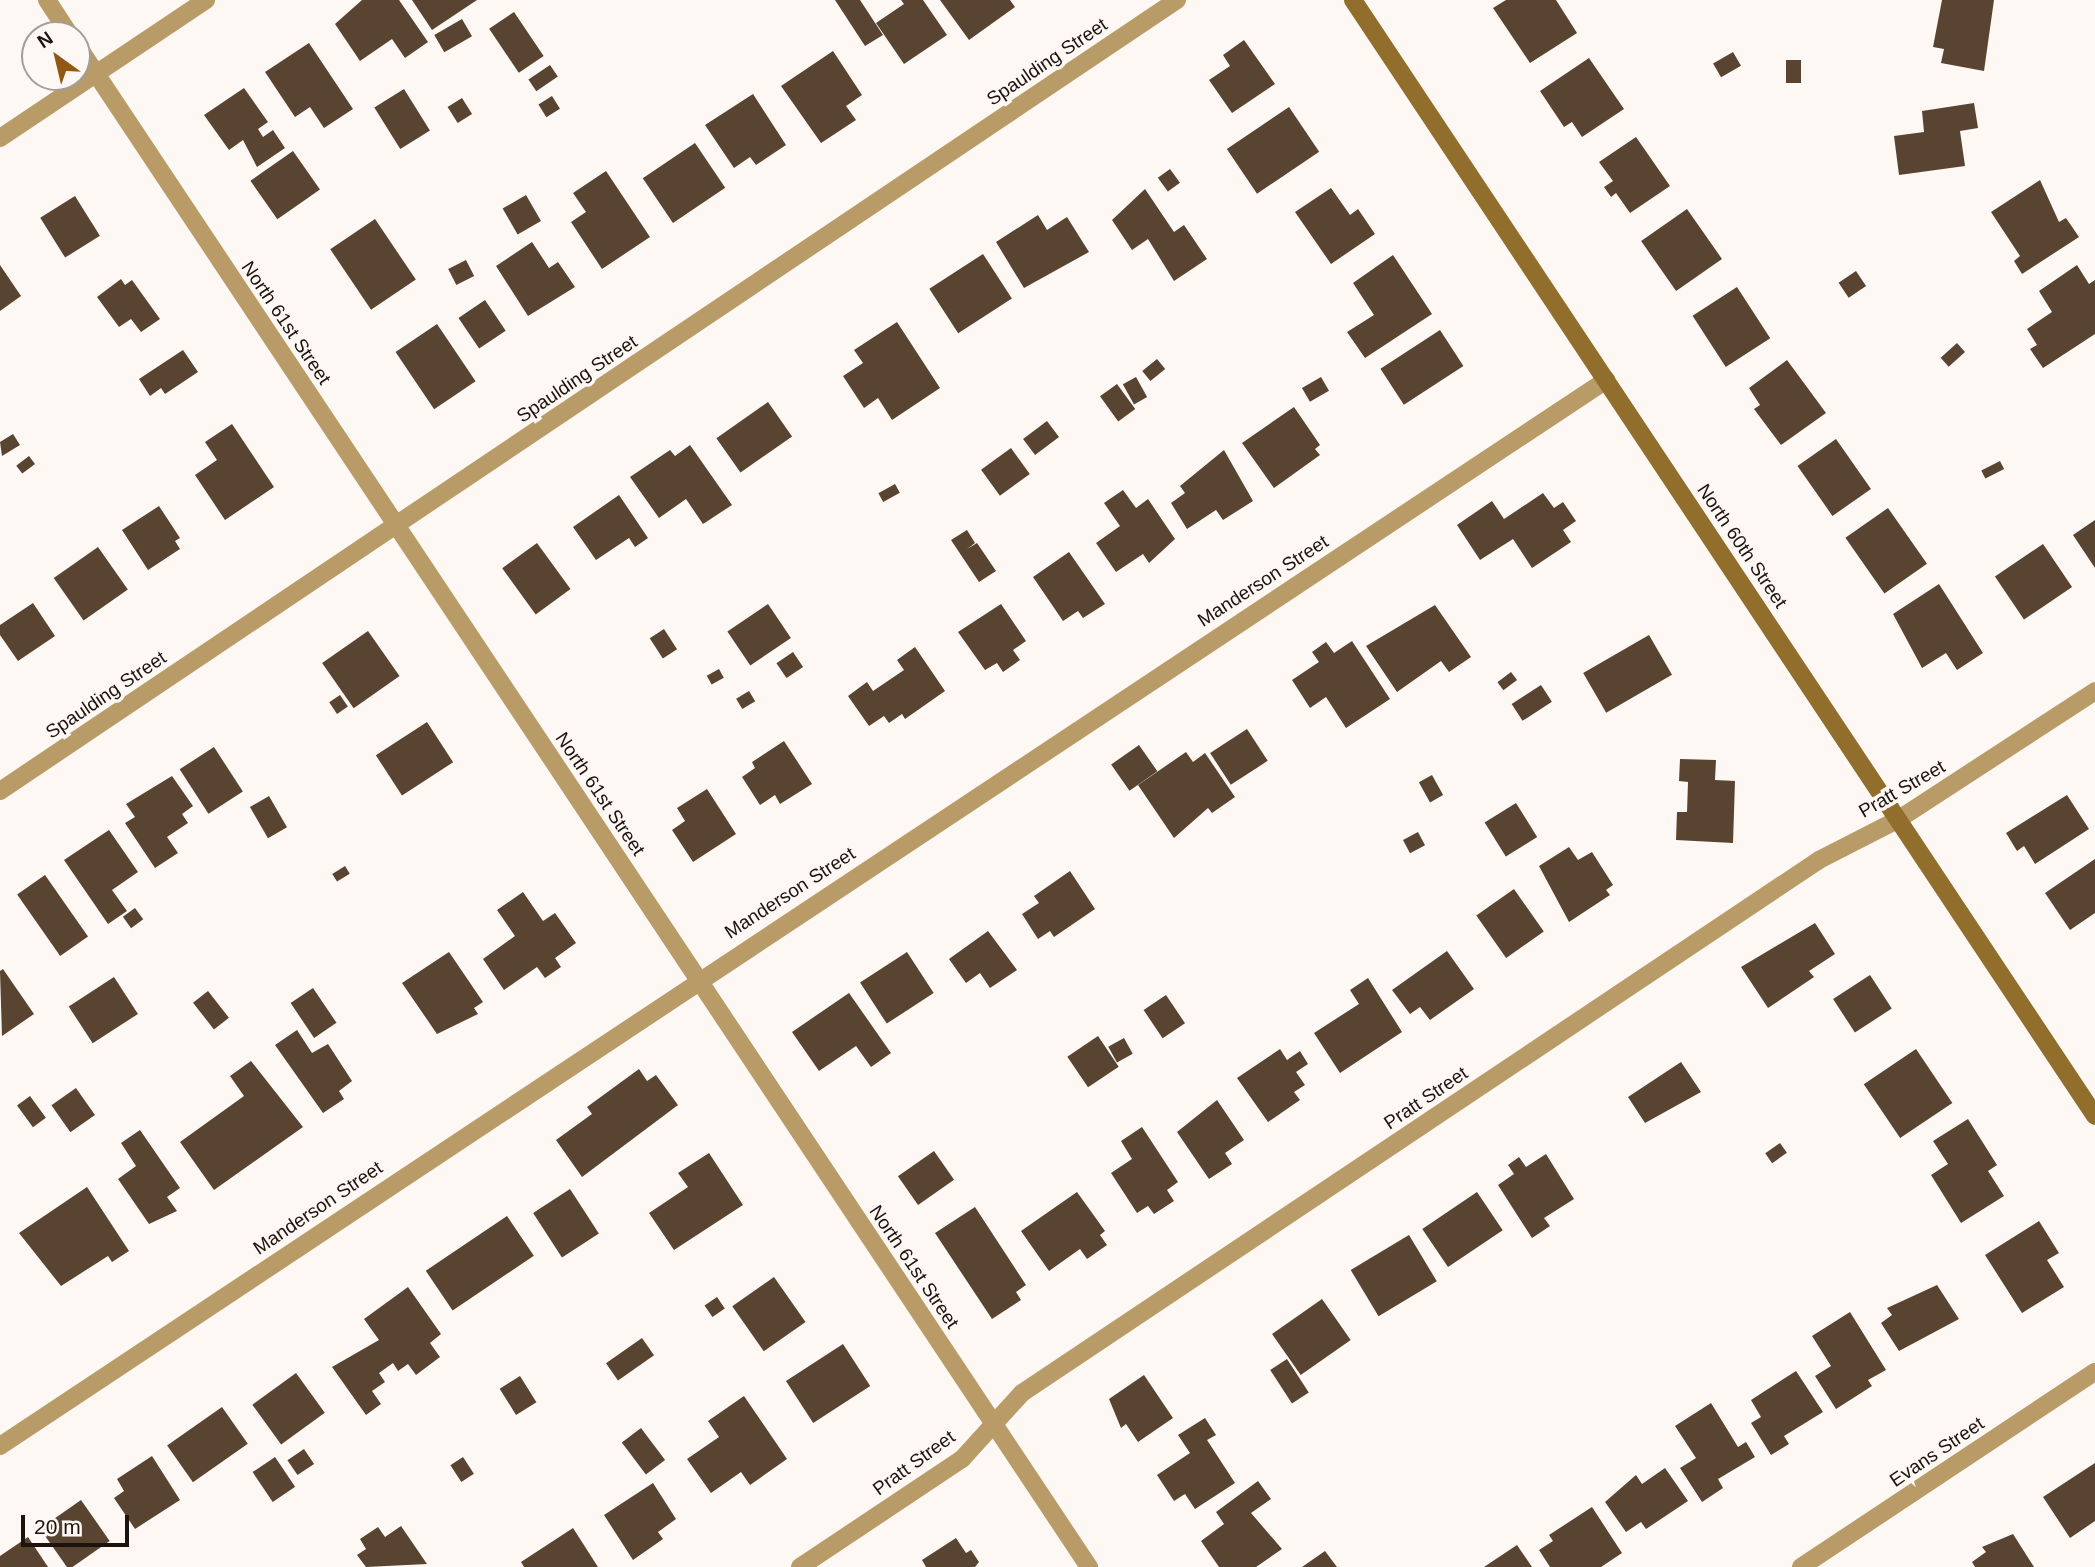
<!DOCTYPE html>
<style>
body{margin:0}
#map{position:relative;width:2095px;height:1567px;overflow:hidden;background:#fdf8f4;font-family:Arial,sans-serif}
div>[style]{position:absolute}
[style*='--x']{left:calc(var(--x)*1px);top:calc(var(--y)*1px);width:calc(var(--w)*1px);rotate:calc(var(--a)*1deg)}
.building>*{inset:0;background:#584430;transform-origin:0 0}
.minor>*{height:18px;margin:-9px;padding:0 9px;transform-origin:9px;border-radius:9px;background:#b99b67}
.secondary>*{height:18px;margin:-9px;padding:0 9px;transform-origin:9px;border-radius:9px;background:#916e2c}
span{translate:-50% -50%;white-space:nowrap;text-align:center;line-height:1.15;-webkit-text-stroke:7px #fdf8f4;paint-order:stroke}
.street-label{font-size:19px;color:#1c140c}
.north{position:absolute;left:21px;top:21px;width:70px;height:70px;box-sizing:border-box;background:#fdf8f4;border:2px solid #a39d97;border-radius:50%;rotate:326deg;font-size:19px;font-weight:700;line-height:28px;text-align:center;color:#1c140c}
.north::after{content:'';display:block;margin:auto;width:24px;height:32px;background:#915813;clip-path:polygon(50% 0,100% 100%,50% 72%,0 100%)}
.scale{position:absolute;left:21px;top:1515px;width:108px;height:32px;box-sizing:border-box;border:4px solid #1c140c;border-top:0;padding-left:9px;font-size:21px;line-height:24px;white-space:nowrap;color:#1c140c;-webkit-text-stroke:5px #fdf8f4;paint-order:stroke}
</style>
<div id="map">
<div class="building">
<i style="clip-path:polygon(362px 0,399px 0,428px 42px,405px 58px,392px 39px,360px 61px,335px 24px)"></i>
<i style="clip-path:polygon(412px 0,477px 0,432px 30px)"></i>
<i style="clip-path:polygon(835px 0,860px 0,883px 35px,865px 46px)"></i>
<i style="clip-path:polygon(901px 0,923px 0,947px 35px,904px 64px,876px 23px,904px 4px)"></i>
<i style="clip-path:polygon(940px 0,1010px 0,1015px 7px,969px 40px)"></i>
<i style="clip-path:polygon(1506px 0,1556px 0,1577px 33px,1530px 63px,1493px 8px)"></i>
<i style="clip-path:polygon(1942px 0,1994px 0,1984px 71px,1941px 63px,1944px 49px,1933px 47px)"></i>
<i style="left:514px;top:12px;width:53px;height:30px;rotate:56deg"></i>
<i style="left:462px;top:19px;width:20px;height:32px;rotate:60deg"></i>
<i style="clip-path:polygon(1244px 40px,1275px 84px,1232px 113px,1209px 80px,1230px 66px,1223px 55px)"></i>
<i style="clip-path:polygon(309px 43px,353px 109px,324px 128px,310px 107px,295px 117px,265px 72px)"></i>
<i style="clip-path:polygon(833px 51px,862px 95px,846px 106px,856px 120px,821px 143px,781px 86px)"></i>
<i style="left:1733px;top:52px;width:16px;height:23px;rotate:60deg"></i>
<i style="clip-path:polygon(1589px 58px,1624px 109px,1582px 137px,1572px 122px,1564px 127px,1540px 91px)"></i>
<i style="left:1786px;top:60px;width:15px;height:23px"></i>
<i style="left:550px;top:65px;width:14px;height:26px;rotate:56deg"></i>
<i style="clip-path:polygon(244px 88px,268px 122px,258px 129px,263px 137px,273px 130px,285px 148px,257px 167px,243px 140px,229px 150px,204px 115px)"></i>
<i style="left:404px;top:89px;width:49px;height:35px;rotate:58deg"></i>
<i style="clip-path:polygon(753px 94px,786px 145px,756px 165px,750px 157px,734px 168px,705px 125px)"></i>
<i style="left:552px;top:96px;width:15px;height:16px;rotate:58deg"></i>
<i style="left:462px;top:98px;width:19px;height:17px;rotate:58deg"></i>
<i style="clip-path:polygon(1974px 103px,1978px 128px,1960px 131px,1965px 166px,1899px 175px,1894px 136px,1924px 132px,1922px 111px)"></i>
<i style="left:1289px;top:107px;width:54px;height:75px;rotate:56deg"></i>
<i style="clip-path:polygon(1636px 137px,1670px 186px,1630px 213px,1616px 193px,1611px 197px,1604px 187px,1613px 181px,1599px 162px)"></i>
<i style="left:695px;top:143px;width:54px;height:63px;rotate:56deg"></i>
<i style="left:293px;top:151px;width:47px;height:52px;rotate:55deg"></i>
<i style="left:1170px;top:169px;width:17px;height:15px;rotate:54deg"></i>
<i style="clip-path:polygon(606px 171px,650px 237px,602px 269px,571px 222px,586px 212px,573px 193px)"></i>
<i style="clip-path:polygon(2040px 180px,2059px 222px,2066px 218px,2079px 237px,2022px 274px,2014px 261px,2020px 256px,1991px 212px)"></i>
<i style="clip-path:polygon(1331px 188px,1350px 215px,1358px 209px,1375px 234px,1331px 264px,1295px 212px)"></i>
<i style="clip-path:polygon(1145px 189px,1174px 232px,1184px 225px,1207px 259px,1174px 281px,1148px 239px,1132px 250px,1112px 220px)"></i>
<i style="left:526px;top:195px;width:30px;height:27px;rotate:60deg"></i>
<i style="left:75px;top:196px;width:47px;height:41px;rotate:58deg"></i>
<i style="left:1687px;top:209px;width:61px;height:56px;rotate:55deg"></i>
<i style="clip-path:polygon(1038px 215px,1047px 230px,1067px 217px,1089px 252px,1024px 288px,996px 242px)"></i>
<i style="left:375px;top:219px;width:73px;height:54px;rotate:56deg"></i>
<i style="clip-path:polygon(532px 242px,549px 268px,558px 262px,575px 287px,528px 316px,496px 266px)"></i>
<i style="left:983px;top:254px;width:53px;height:64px;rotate:57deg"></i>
<i style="clip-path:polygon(1393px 255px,1432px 314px,1365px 358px,1347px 332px,1374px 315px,1353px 283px)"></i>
<i style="left:466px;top:260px;width:18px;height:20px;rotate:63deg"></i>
<i style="clip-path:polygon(0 265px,21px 296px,0 311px)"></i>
<i style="clip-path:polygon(2077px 265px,2089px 284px,2095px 280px,2095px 334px,2043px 368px,2030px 349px,2037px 345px,2027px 329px,2052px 312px,2039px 291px)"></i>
<i style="left:1856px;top:271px;width:18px;height:21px;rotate:56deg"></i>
<i style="clip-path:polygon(121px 279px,125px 285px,132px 280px,160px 319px,141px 332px,131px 319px,119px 327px,97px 297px)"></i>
<i style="left:1737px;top:287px;width:61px;height:53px;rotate:57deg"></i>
<i style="left:485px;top:300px;width:37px;height:32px;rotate:56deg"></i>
<i style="clip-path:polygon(897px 322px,940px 388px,892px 420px,878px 398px,864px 408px,843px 376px,863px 363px,854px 350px)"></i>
<i style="left:437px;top:324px;width:69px;height:50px;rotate:56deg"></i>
<i style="left:1440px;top:330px;width:43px;height:71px;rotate:57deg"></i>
<i style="left:1957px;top:343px;width:12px;height:22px;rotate:48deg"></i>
<i style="clip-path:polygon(183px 350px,198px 372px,165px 394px,161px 388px,150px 396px,139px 379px)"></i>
<i style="left:1157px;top:359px;width:13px;height:19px;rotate:51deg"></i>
<i style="clip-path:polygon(1787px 360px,1826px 413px,1781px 445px,1754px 409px,1760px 405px,1749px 388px)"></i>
<i style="left:1136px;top:377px;width:23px;height:15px;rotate:61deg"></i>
<i style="left:1321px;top:377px;width:16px;height:22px;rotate:60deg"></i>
<i style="left:1117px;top:384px;width:31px;height:21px;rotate:54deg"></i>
<i style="left:768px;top:402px;width:42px;height:63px;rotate:55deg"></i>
<i style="clip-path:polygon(1294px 407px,1320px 445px,1315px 449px,1320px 455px,1274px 488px,1242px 443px)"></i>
<i style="left:1047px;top:421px;width:20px;height:30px;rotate:53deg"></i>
<i style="clip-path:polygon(232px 424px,274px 487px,225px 520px,195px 475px,217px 460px,205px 442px)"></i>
<i style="clip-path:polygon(13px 434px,20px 445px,2px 456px,0 442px)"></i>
<i style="left:1836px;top:439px;width:61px;height:47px;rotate:55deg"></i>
<i style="clip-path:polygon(690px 445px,732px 505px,703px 524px,686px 499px,659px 518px,630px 477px,670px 450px,675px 456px)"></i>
<i style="left:1011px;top:448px;width:32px;height:37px;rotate:54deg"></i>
<i style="clip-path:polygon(1224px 450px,1253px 501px,1223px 520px,1216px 510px,1187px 529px,1171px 503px,1185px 493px,1180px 486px)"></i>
<i style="left:29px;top:456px;width:10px;height:16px;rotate:53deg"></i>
<i style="left:2000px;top:461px;width:9px;height:21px;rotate:63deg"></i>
<i style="left:895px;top:484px;width:10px;height:19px;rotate:61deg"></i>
<i style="clip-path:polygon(1123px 490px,1136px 508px,1148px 499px,1175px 539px,1149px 563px,1143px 554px,1116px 572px,1096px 543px,1120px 526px,1104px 503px)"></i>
<i style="clip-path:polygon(1543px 493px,1554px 508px,1563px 502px,1576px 521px,1563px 530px,1571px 542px,1532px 568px,1513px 539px,1480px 560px,1457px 525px,1492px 501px,1504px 519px)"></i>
<i style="clip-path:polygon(619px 495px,648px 538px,635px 547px,629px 538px,596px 560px,573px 527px)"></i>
<i style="clip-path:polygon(159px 506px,180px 538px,175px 541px,180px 549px,148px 570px,122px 530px)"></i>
<i style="left:1888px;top:508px;width:68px;height:52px;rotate:55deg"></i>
<i style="clip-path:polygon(2095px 520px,2095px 568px,2073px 535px)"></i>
<i style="clip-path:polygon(967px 530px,975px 543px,967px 549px,977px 543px,996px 571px,979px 582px,951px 540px)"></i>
<i style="left:537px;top:543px;width:57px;height:43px;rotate:54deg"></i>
<i style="left:2043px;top:544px;width:52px;height:58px;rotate:56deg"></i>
<i style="left:98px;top:547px;width:52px;height:54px;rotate:55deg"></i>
<i style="clip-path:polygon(1069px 552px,1105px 604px,1083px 618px,1078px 611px,1063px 621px,1033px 577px)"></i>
<i style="clip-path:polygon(1939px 584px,1983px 653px,1957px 670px,1946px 653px,1922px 668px,1893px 614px)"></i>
<i style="clip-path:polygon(33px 603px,55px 636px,18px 661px,0 635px,0 625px)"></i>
<i style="left:768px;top:604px;width:41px;height:49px;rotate:56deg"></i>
<i style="clip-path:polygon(1001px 604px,1026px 641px,1013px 650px,1020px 660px,1003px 672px,997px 663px,985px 670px,958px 632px)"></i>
<i style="clip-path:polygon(1435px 605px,1471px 657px,1449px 672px,1441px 661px,1397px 692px,1366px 646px)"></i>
<i style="left:664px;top:629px;width:24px;height:17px;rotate:57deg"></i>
<i style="left:368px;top:631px;width:55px;height:56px;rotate:55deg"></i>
<i style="left:1649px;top:635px;width:46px;height:76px;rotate:60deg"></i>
<i style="clip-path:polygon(1352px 641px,1390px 699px,1346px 728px,1326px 697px,1310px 708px,1292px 680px,1319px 662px,1312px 652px,1326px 642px,1334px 653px)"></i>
<i style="clip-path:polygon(915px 647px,945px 691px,905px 719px,902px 714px,889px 723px,884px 716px,869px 726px,848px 696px,867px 682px,873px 691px,904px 670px,897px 660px)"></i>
<i style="left:793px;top:652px;width:18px;height:20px;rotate:56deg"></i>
<i style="left:719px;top:669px;width:10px;height:14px;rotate:61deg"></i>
<i style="left:1511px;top:672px;width:10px;height:17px;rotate:53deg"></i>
<i style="left:1541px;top:685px;width:20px;height:35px;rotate:57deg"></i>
<i style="left:749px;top:691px;width:12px;height:15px;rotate:59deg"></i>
<i style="left:340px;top:695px;width:14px;height:13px;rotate:56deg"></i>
<i style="left:427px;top:722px;width:48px;height:61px;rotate:57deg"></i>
<i style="left:1247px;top:729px;width:38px;height:44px;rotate:57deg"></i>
<i style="clip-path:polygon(784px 741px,812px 784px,780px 804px,775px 795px,760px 805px,742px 777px,755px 768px,752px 762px)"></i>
<i style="left:1139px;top:745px;width:32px;height:34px;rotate:55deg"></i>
<i style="left:214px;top:747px;width:53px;height:41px;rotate:57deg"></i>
<i style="clip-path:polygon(1186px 752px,1193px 762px,1205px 753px,1235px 797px,1212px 813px,1208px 808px,1174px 838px,1138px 785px)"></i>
<i style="clip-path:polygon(1680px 759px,1716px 760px,1715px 780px,1735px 781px,1733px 843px,1676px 840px,1677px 812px,1687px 812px,1688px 782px,1679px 781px)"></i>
<i style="left:1432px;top:775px;width:23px;height:15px;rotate:61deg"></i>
<i style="clip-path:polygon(172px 776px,193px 806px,182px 814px,188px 823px,167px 837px,178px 853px,155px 868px,125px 823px,135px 817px,126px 804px)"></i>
<i style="clip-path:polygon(707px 789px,736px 834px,693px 862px,672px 830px,685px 821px,677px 808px)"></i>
<i style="clip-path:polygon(2067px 795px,2089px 829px,2035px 864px,2024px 846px,2017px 851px,2006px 833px)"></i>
<i style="left:269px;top:796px;width:36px;height:22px;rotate:60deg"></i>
<i style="left:1516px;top:803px;width:40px;height:37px;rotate:58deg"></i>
<i style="clip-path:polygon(109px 830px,138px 872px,112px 890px,127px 911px,108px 924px,64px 860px)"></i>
<i style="left:1418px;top:832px;width:15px;height:17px;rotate:62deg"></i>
<i style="clip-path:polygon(1569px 847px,1578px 860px,1592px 852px,1613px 885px,1606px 890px,1610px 895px,1569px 922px,1539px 866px)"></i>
<i style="clip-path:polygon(2095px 859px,2095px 913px,2070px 930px,2045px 893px)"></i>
<i style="left:345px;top:866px;width:9px;height:15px;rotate:58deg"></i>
<i style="clip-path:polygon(1070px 871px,1095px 909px,1054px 937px,1050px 931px,1038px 939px,1022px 914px,1039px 903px,1034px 896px)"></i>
<i style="left:45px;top:875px;width:75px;height:34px;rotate:55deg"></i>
<i style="left:1514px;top:889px;width:52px;height:46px;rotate:55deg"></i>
<i style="clip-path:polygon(523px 892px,543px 921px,555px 913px,576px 943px,555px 958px,561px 967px,545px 978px,537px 967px,504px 990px,483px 959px,515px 936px,497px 910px)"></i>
<i style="left:135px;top:908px;width:14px;height:15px;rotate:54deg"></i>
<i style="clip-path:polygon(1815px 923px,1835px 954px,1809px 971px,1814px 977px,1768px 1008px,1741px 967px)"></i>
<i style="clip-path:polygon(988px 931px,1017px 970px,990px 988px,980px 973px,966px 983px,949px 959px)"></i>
<i style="clip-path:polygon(1447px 951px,1474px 989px,1430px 1020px,1420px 1007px,1410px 1014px,1392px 990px)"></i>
<i style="clip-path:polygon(449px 952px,483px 1002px,474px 1008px,478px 1014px,437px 1034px,402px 983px)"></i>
<i style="left:907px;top:952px;width:49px;height:56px;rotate:57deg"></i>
<i style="clip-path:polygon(3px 969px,34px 1014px,2px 1036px,0 971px)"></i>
<i style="left:1870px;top:975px;width:40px;height:44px;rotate:57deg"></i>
<i style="left:114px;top:977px;width:44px;height:54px;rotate:57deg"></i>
<i style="clip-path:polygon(1368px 978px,1402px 1032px,1340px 1073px,1314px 1033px,1359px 1004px,1350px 990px)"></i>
<i style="left:313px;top:988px;width:42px;height:27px;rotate:56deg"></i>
<i style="left:208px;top:991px;width:34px;height:19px;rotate:52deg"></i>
<i style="clip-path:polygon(849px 993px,891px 1053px,871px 1067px,856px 1046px,819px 1071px,792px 1032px)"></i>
<i style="left:1166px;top:995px;width:34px;height:27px;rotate:56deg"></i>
<i style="clip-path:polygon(297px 1030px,312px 1053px,328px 1044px,352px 1081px,339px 1091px,344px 1099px,323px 1113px,275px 1045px)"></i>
<i style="left:1098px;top:1036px;width:37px;height:37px;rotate:56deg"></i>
<i style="left:1124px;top:1038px;width:18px;height:18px;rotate:61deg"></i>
<i style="clip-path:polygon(1280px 1049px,1287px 1060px,1300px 1051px,1308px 1064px,1296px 1072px,1305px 1085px,1294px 1092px,1300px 1100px,1268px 1122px,1237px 1078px)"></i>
<i style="left:1916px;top:1049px;width:65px;height:63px;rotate:56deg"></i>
<i style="clip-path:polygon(251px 1061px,303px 1127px,214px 1190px,180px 1142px,244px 1096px,230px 1076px)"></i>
<i style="clip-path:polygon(1681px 1062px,1701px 1092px,1645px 1123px,1628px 1097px)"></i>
<i style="clip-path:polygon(639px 1069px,647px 1081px,656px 1075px,678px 1105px,582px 1177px,556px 1140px,592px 1114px,587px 1107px)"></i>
<i style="left:76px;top:1088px;width:33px;height:30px;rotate:55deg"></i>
<i style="left:30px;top:1096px;width:27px;height:16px;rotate:54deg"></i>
<i style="clip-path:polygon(1217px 1100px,1244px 1140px,1225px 1153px,1232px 1164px,1209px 1179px,1177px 1132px)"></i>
<i style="clip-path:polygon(1968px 1119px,1997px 1165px,1988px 1171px,2004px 1196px,1961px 1223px,1931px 1175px,1948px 1164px,1933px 1141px)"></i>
<i style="clip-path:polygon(1142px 1127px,1178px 1182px,1167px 1190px,1174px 1201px,1154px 1214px,1148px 1206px,1137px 1213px,1111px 1173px,1132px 1159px,1121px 1141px)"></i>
<i style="clip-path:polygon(140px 1130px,180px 1188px,167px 1197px,177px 1211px,149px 1224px,118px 1179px,136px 1166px,121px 1143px)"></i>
<i style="left:1780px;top:1143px;width:12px;height:18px;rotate:55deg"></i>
<i style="left:934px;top:1151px;width:35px;height:44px;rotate:55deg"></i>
<i style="clip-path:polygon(709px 1153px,743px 1205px,674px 1250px,649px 1213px,688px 1187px,678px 1173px)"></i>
<i style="clip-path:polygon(1546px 1154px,1574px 1199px,1544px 1218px,1550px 1226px,1532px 1238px,1498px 1185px,1514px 1174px,1508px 1165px,1519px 1157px,1526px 1167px)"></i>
<i style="clip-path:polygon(87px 1187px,129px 1251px,112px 1262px,108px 1256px,61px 1286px,19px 1233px)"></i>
<i style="left:570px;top:1189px;width:53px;height:44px;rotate:57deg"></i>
<i style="clip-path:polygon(1077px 1192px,1105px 1231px,1100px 1235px,1107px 1245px,1087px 1259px,1080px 1249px,1049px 1271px,1021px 1231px)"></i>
<i style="left:1477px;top:1192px;width:46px;height:66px;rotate:56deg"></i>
<i style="clip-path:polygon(975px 1207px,1026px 1285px,1016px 1292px,1021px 1300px,992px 1319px,935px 1233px)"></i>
<i style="left:507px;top:1216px;width:48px;height:98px;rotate:56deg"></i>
<i style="clip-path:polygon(2039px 1221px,2059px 1253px,2047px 1260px,2064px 1287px,2022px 1313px,1985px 1255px)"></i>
<i style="left:1409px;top:1235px;width:54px;height:68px;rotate:59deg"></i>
<i style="left:774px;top:1277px;width:55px;height:51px;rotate:55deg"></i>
<i style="clip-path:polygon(1937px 1285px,1959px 1319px,1899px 1351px,1881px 1323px,1892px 1315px,1887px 1308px)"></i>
<i style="clip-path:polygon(408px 1287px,441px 1334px,430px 1343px,440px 1357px,416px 1375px,408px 1364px,398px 1371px,393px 1363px,379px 1373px,385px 1382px,372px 1391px,381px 1404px,366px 1415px,332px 1367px,379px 1340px,364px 1319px)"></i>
<i style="left:717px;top:1297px;width:14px;height:15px;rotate:56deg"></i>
<i style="left:1322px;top:1299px;width:50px;height:61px;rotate:55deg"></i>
<i style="clip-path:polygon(1850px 1312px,1886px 1370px,1868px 1380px,1872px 1386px,1836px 1409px,1815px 1376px,1831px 1366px,1812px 1336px)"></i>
<i style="left:642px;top:1338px;width:21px;height:44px;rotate:55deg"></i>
<i style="left:843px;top:1344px;width:50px;height:68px;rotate:57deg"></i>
<i style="left:1287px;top:1359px;width:40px;height:20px;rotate:57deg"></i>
<i style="clip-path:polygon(1796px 1371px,1823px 1412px,1784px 1436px,1789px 1444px,1771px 1455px,1751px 1423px,1761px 1417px,1751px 1400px)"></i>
<i style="left:296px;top:1373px;width:49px;height:54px;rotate:54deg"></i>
<i style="clip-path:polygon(1144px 1375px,1173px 1418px,1138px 1442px,1126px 1424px,1121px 1428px,1109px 1399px)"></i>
<i style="left:520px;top:1376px;width:31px;height:24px;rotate:58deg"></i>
<i style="clip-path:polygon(744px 1396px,787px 1459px,750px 1485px,741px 1472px,711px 1493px,687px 1459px,719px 1437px,708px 1421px)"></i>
<i style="clip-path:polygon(1711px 1403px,1738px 1447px,1746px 1442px,1755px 1457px,1718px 1479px,1723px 1488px,1702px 1502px,1680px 1468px,1696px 1458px,1675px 1426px)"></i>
<i style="left:222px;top:1407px;width:45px;height:67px;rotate:55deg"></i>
<i style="clip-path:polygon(1205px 1418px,1216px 1435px,1207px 1440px,1235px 1483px,1195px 1509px,1185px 1494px,1174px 1501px,1157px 1475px,1190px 1453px,1178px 1435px)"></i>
<i style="left:641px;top:1428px;width:40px;height:24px;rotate:53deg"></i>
<i style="left:304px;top:1449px;width:18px;height:20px;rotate:56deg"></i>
<i style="clip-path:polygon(152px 1456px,180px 1500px,135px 1529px,114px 1498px,124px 1491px,117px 1479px)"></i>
<i style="left:275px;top:1457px;width:36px;height:27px;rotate:56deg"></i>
<i style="left:463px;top:1457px;width:20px;height:15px;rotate:57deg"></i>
<i style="clip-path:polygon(2095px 1463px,2095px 1521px,2070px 1538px,2043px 1497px)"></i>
<i style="clip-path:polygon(1665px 1468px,1688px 1501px,1646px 1529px,1641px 1522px,1626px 1532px,1605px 1502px,1636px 1475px,1642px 1484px)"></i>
<i style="clip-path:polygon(1258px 1481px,1271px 1499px,1251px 1513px,1282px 1549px,1256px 1567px,1219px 1567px,1201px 1541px,1224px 1524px,1216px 1512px)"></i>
<i style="clip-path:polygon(653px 1483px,676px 1519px,658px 1532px,663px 1539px,633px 1560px,604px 1515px)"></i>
<i style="left:81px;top:1500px;width:50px;height:50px;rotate:55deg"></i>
<i style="clip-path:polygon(1592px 1507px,1622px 1553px,1601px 1567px,1550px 1567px,1539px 1550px,1553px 1541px,1549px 1535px)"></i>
<i style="clip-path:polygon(401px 1526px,427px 1564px,366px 1567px,357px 1555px,366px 1549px,360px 1539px,378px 1527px,385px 1537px)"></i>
<i style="clip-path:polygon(573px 1528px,598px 1567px,524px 1567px,521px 1562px)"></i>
<i style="clip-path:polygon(2013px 1534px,2034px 1567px,1975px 1567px,1972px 1562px,1986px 1552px,1982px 1547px)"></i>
<i style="clip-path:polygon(28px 1537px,48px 1567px,0 1567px,0 1556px)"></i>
<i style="clip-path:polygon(956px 1538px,966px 1553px,971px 1550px,979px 1562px,975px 1567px,926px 1567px,922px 1560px)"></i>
<i style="clip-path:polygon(1517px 1545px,1532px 1567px,1484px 1567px)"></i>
<i style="clip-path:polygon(1325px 1551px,1337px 1567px,1302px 1567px)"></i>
</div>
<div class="minor">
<i style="--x:47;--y:0;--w:42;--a:56.7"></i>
<i style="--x:77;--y:45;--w:1828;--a:56.38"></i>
<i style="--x:0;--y:138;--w:248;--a:-33.8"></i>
<i style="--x:0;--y:791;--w:1418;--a:-33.9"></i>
<i style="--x:0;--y:1446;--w:1928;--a:-33.57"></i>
<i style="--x:800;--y:1567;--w:195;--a:-33.7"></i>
<i style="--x:962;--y:1459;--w:89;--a:-47.7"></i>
<i style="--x:1022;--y:1393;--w:959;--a:-33.77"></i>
<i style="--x:1819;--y:860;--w:90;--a:-27.1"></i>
<i style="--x:1899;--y:819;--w:234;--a:-33.1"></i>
<i style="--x:1801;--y:1567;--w:353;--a:-33.6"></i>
</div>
<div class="secondary">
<i style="--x:1353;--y:0;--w:1340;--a:56.38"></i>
</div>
<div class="street-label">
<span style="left:1047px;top:62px;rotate:-34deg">Spaulding Street</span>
<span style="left:286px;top:323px;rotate:56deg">North 61st Street</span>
<span style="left:577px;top:379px;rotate:-34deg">Spaulding Street</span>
<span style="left:1742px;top:546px;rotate:56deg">North 60th Street</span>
<span style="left:1263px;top:581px;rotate:-33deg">Manderson Street</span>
<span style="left:106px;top:695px;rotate:-34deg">Spaulding Street</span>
<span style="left:1902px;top:789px;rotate:-30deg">Pratt Street</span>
<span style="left:600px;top:794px;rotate:56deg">North 61st Street</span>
<span style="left:790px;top:893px;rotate:-33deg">Manderson Street</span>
<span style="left:1426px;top:1098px;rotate:-34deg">Pratt Street</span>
<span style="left:318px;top:1208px;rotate:-34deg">Manderson Street</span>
<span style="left:914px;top:1267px;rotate:56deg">North 61st Street</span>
<span style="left:1937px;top:1452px;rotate:-34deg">Evans Street</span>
<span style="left:914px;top:1463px;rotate:-36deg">Pratt Street</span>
</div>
<div class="north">N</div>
<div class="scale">20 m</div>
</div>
